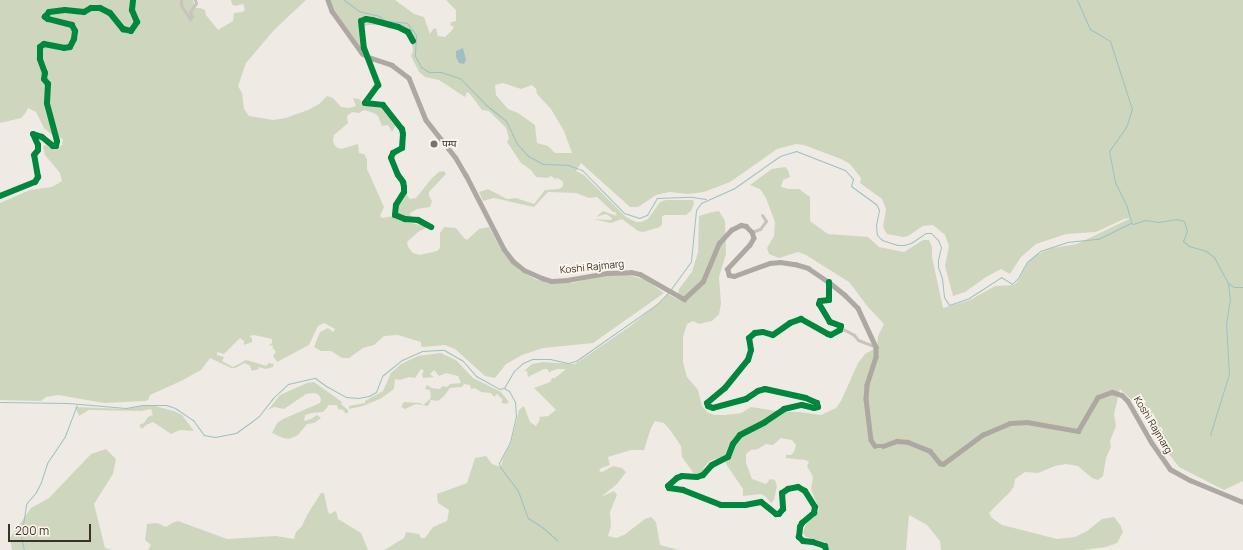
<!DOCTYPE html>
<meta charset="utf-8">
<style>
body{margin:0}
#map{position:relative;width:1243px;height:550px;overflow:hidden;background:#efebe4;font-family:Manrope,"Noto Sans Devanagari",sans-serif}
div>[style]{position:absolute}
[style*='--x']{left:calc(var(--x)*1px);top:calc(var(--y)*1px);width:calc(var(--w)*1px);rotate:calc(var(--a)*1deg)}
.green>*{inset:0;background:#cfd6be}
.water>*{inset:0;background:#9ec0c2}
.stream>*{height:1px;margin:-0.5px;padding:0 0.5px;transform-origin:0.5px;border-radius:0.5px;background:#9ec0c2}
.minor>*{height:3px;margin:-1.5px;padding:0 1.5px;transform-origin:1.5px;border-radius:1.5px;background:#c9c3bd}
.tertiary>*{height:3.5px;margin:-1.75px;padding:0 1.75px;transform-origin:1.75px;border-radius:1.75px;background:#c9c3bd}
.primary>*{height:4.5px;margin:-2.25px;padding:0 2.25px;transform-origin:2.25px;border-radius:2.25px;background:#aea8a2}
.cycleway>*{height:6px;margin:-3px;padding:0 3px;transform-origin:3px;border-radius:3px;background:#00873e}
.dots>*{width:11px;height:11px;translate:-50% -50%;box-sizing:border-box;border:2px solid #fbf5ec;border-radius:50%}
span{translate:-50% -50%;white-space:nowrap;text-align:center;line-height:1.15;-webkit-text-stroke:3.5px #fbf5ec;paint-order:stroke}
.poi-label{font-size:10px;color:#3b302a}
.left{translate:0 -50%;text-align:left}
.street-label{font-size:10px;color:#3b302a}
.scale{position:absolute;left:8px;top:524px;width:83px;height:18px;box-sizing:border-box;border:2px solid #3b302a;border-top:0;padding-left:5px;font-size:12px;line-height:14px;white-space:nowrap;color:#3b302a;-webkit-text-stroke:3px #fbf5ec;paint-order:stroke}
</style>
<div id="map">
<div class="green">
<i style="clip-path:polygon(0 0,193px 0,195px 8px,200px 8px,205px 10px,206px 15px,218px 30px,233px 21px,234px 13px,243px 12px,245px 9px,243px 4px,235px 6px,232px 4px,231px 0,306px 0,275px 29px,246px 63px,238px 86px,242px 93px,244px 109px,249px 116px,273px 120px,286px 118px,308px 110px,319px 104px,327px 96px,333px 98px,341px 107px,350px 108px,356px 106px,353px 98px,359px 99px,363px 103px,383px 107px,387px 115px,392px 119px,391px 121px,396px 125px,392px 132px,388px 125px,382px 126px,378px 116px,374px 113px,364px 110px,359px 113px,352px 112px,347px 116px,348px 123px,334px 135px,333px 142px,336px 147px,341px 149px,358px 144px,359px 153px,364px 154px,367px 159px,367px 169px,384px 207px,380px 216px,382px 218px,394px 216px,399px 220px,428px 227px,418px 232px,407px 242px,408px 247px,413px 253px,420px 255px,437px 251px,440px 248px,440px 233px,444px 227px,456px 228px,464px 238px,467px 240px,479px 229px,489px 227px,502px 251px,520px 271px,535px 279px,548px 283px,572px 283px,607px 275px,628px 275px,646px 280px,664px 293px,593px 343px,543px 348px,522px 355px,506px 364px,495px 378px,485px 376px,455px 349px,445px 345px,423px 347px,421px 346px,421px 342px,398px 335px,384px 336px,374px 345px,363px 348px,349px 358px,342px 358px,331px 351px,321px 351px,314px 347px,320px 332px,328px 328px,333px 332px,335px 329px,324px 323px,318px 326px,309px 345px,277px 362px,273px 356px,276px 352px,272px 347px,274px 346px,269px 345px,272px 343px,272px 339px,254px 335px,249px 336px,252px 338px,252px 342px,244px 345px,244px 341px,240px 338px,224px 354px,217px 352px,217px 355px,224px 357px,222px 361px,233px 367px,246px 360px,267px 366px,268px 363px,274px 364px,273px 367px,266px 369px,258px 367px,259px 369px,252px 371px,250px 366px,245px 363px,235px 368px,231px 368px,210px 358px,201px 370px,181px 381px,150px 395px,148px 400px,145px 401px,104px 403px,58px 395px,46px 397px,41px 401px,0 400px,0 203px,30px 190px,52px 187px,62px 181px,60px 173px,45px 155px,43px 147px,45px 145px,56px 149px,62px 145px,63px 139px,51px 134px,44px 128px,36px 112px,28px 108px,25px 114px,21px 118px,0 123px)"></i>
<i style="clip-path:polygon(evenodd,329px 0,395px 0,414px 14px,424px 17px,430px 34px,433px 29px,436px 28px,438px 36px,445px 37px,452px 30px,454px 27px,450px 25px,451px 22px,456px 21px,456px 10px,446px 0,1243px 0,1243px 481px,1224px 490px,1179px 467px,1165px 449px,1141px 409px,1120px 389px,1114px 414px,1116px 426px,1110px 441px,1111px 447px,1106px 458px,1103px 476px,1098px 480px,1092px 478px,1078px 466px,1066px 464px,1055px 466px,1038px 473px,1025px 472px,1015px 479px,1014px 486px,1011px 491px,989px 513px,992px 518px,1002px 525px,1057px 539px,1075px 537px,1087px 531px,1102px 519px,1114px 517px,1121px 526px,1123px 532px,1117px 543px,1106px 547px,1083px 550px,941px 550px,940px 541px,927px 525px,909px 515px,906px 550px,829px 550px,825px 542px,806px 537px,803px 533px,806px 524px,817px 514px,819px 509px,811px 489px,813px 477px,807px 466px,809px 462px,805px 460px,786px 458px,786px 455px,791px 455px,794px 452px,796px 445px,792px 440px,781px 438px,773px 445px,766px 444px,758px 449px,751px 450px,746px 454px,746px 463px,752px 479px,766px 484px,770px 479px,775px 480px,777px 486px,774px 500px,771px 503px,765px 496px,761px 494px,743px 496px,743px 489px,726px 464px,724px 456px,710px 461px,704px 467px,702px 473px,695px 475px,682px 457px,681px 446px,670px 430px,664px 423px,655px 421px,651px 428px,644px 450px,631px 450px,608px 457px,610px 465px,601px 468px,599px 471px,602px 472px,613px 466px,622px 468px,626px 472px,617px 484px,601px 497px,614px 491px,617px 495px,610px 512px,611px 526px,608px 536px,616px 538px,624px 535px,645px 519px,651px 517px,656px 522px,660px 545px,679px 550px,384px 550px,404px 538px,406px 532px,419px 534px,421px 538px,425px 538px,433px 527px,447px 521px,449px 510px,438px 503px,437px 494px,467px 483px,475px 458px,486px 456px,492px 464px,501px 467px,503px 458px,511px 443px,519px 410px,524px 406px,530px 422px,536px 426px,540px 419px,539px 417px,548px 416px,556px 410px,534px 388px,550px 382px,552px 378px,555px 378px,566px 369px,558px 369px,551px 371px,550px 373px,547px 369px,544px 369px,528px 377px,527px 371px,524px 371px,532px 364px,543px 362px,575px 364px,629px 327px,663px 300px,668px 294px,677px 299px,679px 289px,692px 272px,698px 252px,699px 216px,712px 212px,719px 211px,725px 221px,726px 254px,719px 277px,721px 304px,719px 314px,712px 321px,699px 324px,693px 321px,687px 324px,683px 337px,683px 362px,687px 377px,698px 390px,702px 406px,707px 412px,714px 415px,726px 415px,741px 413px,751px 407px,783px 412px,799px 412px,821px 415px,836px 408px,841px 401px,858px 363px,865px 354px,877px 347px,878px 336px,884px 324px,868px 307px,849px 282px,806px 255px,798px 252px,779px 258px,769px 254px,767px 248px,774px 236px,775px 222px,766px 198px,760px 189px,750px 185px,772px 169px,785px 167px,788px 170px,790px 177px,783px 180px,781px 187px,788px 189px,799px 189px,810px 197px,810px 221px,828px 234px,868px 237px,879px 247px,904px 252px,923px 240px,929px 240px,932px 247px,932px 257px,943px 308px,970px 300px,995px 286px,1014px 285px,1018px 281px,1027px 264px,1036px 255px,1052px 248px,1077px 244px,1131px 218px,1124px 219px,1096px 232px,1066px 234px,1036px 244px,1021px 257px,1010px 274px,1001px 269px,986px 277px,965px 292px,953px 296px,945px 266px,949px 246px,945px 235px,933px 225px,923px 226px,908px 236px,903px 237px,887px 234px,883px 227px,886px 209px,882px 199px,860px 183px,861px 178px,850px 164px,841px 159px,804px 145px,796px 144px,777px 149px,730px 182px,704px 192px,688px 194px,670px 192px,656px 195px,638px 207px,630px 207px,581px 163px,576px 171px,584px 175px,626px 217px,636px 222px,641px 222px,648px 219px,660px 202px,666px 200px,693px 200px,694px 204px,691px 211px,686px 215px,664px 215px,662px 217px,662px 224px,660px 227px,643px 232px,638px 231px,622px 219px,611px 223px,593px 219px,611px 220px,612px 218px,606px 214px,596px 217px,603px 211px,617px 216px,615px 212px,613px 212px,597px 197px,589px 198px,576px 193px,548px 192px,534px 207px,494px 198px,483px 201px,479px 192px,488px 189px,507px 199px,516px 198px,534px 204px,545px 190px,559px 189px,563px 186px,563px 182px,556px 177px,557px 180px,551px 176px,547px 178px,536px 177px,531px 170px,521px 163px,507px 142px,509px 138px,506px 128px,489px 111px,482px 110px,470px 94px,467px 92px,465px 97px,439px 80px,425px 77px,419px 72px,411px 56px,413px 50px,410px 36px,393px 27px,390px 29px,382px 25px,367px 25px,364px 27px,364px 39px,366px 48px,370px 56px,359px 48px,335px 13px,329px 0,503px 83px,521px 89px,532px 85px,536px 89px,537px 94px,551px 109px,564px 131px,572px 153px,555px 153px,548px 146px,537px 143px,535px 125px,518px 113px,508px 109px,496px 95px,495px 85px,503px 83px)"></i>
<i style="clip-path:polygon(444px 171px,446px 174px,429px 192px,429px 196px,432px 201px,430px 207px,417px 209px,410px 213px,411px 217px,407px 218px,398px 213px,399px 204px,406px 194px,410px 199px,416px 198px,432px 178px,439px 172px)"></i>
<i style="clip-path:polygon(441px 353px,456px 360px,473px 378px,501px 392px,509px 402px,506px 404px,502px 403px,502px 399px,497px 394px,494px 397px,491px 393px,481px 392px,475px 388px,471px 389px,470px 385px,464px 384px,462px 387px,450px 388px,444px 396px,438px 401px,431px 400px,428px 406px,416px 404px,405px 409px,401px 407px,404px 402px,420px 403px,423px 405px,430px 399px,431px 397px,430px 390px,425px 389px,427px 385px,432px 388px,439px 389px,443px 386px,447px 387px,450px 384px,461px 383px,458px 376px,446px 373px,439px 376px,434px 370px,430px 374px,434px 377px,423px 378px,422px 374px,424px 371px,421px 369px,415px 378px,409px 377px,400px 380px,395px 379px,394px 389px,380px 399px,363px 406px,349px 409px,349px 406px,365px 403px,365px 401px,383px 391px,391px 373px,401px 364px,418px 356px)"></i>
<i style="clip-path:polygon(314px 382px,342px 402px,341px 404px,348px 410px,348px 413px,345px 413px,343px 410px,338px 409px,337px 405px,329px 405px,323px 412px,312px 413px,305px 415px,304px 421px,311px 419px,317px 415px,321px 418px,314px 423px,307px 424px,298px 435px,289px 439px,283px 438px,272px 433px,277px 423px,283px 419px,320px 403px,321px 399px,318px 394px,313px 393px,306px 394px,284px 409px,274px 407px,268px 410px,280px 395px,307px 383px)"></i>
<i style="clip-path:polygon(142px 406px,155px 406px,174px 411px,182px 415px,194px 431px,180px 430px,171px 434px,153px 422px,146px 425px,142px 429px,139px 425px,144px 423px,148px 417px,153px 415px,151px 409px,141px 411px,89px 410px,79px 416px,75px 407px,126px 409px)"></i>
<i style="clip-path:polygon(106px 449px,116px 459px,113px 474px,94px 504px,105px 548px,112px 550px,12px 550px,10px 538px,31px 508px,49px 498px,91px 454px)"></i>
<i style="clip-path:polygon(321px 493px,324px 493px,328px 512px,330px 514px,336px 511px,338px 519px,361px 533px,368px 550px,148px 550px,151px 545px,145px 540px,147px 524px,157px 523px,166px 527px,172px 523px,178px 521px,227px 539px,276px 536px,294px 539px,296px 532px,302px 526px,307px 515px)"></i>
</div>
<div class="water">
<i style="clip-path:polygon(463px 48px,466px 60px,464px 64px,459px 63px,456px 57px,456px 51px)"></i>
</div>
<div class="stream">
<i style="--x:344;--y:0;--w:19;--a:36"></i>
<i style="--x:359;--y:11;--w:21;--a:14"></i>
<i style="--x:379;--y:16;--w:9;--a:36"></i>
<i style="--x:386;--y:21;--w:21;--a:5"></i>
<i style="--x:407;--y:23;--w:15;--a:53"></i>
<i style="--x:416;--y:35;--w:21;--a:93"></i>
<i style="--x:415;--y:56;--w:13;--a:61"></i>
<i style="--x:421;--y:67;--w:9;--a:32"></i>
<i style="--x:429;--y:72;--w:12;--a:0"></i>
<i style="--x:441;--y:72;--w:21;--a:19"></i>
<i style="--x:461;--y:79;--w:35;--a:46"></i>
<i style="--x:485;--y:104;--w:27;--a:39"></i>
<i style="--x:506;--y:121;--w:25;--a:64"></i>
<i style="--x:517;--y:144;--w:16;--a:47"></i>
<i style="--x:528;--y:156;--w:17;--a:28"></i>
<i style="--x:543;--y:164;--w:25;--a:2"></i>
<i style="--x:568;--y:165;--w:15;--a:20"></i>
<i style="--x:582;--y:170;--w:60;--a:45.7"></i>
<i style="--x:624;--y:213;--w:16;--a:18"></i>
<i style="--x:639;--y:218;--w:9;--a:-21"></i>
<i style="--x:647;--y:215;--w:20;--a:-60"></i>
<i style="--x:657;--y:198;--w:35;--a:-2"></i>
<i style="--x:692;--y:197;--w:14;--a:8"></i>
<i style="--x:1077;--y:0;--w:32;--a:66"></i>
<i style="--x:1090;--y:29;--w:23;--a:31"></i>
<i style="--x:1110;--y:41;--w:71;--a:72.1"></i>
<i style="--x:1132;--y:109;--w:19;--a:108"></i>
<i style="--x:1126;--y:127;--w:29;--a:125"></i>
<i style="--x:1109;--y:151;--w:32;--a:79"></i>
<i style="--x:1115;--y:182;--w:28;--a:64"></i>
<i style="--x:1127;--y:207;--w:16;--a:75"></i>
<i style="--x:671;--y:289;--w:34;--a:-54"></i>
<i style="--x:691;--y:261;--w:51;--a:-84.4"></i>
<i style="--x:696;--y:210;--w:9;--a:-54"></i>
<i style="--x:701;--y:203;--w:35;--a:-24"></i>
<i style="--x:733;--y:189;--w:57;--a:-35.1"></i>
<i style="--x:780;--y:156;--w:17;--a:-17"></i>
<i style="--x:796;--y:151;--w:53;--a:21.2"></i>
<i style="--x:845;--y:170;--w:12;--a:48"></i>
<i style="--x:853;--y:179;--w:7;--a:106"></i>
<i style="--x:851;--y:186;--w:31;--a:36"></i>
<i style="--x:876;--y:204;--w:7;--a:63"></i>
<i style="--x:879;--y:210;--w:16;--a:101"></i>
<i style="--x:876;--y:226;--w:9;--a:84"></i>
<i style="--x:877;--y:235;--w:7;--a:45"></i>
<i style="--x:882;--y:240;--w:16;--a:18"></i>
<i style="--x:897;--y:245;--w:7;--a:0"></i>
<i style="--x:904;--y:245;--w:7;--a:-16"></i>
<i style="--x:911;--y:243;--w:18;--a:-34"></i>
<i style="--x:926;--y:233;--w:5;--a:0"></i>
<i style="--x:931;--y:233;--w:10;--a:45"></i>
<i style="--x:938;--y:240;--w:8;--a:67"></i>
<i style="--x:941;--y:247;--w:13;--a:103"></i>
<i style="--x:938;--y:260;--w:7;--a:90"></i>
<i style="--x:938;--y:267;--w:12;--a:70"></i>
<i style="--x:942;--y:278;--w:19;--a:84"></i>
<i style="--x:944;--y:297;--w:9;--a:58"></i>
<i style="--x:949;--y:305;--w:21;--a:-19"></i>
<i style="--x:969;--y:298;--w:38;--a:-33"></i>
<i style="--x:1001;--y:277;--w:13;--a:32"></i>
<i style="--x:1012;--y:284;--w:8;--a:-45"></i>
<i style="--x:1018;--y:278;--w:18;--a:-61"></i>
<i style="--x:1027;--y:262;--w:17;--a:-40"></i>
<i style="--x:1040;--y:251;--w:28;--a:-18"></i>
<i style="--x:1067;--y:242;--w:31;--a:-6"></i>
<i style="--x:1098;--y:239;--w:37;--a:-26"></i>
<i style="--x:1131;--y:223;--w:2;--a:27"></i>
<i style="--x:1133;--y:224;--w:13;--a:-18"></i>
<i style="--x:1145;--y:220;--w:13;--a:9"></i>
<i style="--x:1158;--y:222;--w:18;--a:-9"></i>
<i style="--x:1176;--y:219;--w:8;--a:14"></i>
<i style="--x:1184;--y:221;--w:10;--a:73"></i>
<i style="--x:1187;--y:231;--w:11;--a:112"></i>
<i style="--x:1183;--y:241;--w:8;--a:40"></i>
<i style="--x:1189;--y:246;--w:18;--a:16"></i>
<i style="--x:1206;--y:251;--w:10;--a:37"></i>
<i style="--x:1214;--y:257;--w:30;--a:62"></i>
<i style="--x:1228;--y:283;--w:7;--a:34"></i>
<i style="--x:1234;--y:287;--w:9;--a:0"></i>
<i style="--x:504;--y:388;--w:20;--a:-60"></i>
<i style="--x:514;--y:371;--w:12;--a:-42"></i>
<i style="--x:523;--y:363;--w:10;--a:-24"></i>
<i style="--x:532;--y:359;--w:18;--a:0"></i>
<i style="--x:550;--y:359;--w:18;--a:13"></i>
<i style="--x:568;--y:363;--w:8;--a:-14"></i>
<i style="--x:576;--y:361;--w:99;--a:-35.1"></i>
<i style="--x:657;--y:304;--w:16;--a:-45"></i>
<i style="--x:0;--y:402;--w:68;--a:0.8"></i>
<i style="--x:68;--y:403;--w:58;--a:4.9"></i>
<i style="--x:126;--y:408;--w:15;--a:-11"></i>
<i style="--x:141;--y:405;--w:25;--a:0"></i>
<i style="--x:166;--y:405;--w:9;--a:18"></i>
<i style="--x:175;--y:408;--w:22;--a:34"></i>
<i style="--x:193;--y:420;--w:19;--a:54"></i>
<i style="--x:204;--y:435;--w:11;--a:10"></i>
<i style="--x:215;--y:437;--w:21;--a:-11"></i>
<i style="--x:236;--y:433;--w:17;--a:-36"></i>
<i style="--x:250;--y:423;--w:11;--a:-38"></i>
<i style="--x:259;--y:416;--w:23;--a:-52"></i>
<i style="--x:273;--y:398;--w:21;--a:-43"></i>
<i style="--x:288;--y:384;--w:28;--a:-13"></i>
<i style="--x:315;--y:378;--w:14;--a:36"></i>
<i style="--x:326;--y:386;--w:23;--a:29"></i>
<i style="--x:346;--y:397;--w:12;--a:5"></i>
<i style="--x:358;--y:398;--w:11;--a:-10"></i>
<i style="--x:369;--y:396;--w:8;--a:-30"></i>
<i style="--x:376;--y:392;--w:17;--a:-69"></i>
<i style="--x:382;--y:376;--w:26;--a:-39"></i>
<i style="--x:402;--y:360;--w:22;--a:-24"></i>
<i style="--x:422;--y:351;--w:22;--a:-3"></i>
<i style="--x:444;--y:350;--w:22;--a:30"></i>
<i style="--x:463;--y:361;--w:20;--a:49"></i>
<i style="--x:476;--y:376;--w:26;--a:29"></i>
<i style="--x:499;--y:389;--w:5;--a:-11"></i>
<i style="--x:504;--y:388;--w:6;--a:31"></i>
<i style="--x:509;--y:391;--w:13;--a:61"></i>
<i style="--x:515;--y:402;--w:14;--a:86"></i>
<i style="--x:516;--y:416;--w:27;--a:103"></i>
<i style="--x:510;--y:442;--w:24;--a:118"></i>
<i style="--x:499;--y:463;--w:4;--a:76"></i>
<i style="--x:500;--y:467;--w:30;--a:53"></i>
<i style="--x:518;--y:491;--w:29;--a:70"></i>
<i style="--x:528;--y:518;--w:17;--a:33"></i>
<i style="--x:542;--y:527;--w:21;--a:41"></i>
<i style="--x:1210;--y:435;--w:64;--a:-72.7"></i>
<i style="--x:1229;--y:374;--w:50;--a:-93.4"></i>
<i style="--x:1226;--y:324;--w:24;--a:-81"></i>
<i style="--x:1230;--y:300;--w:17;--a:-97"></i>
<i style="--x:24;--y:550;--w:13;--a:-103"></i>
<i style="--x:21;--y:537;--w:33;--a:-81"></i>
<i style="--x:26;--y:504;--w:16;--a:-50"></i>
<i style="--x:36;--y:492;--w:11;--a:-63"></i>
<i style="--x:41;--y:482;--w:20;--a:-72"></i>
<i style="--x:47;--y:463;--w:32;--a:-56"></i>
<i style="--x:65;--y:436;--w:33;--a:-69"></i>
</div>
<div class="minor">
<i style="--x:181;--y:0;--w:5;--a:90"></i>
<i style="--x:181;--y:5;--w:17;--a:57"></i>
<i style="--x:190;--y:19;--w:4;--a:-56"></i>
<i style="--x:192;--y:16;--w:4;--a:-117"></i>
<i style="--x:190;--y:12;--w:11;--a:-56"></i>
<i style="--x:196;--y:3;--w:3;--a:-108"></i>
<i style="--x:413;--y:41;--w:10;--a:-119"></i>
<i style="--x:408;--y:32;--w:11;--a:-153"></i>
<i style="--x:398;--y:27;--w:27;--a:-165"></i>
<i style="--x:372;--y:20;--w:6;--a:-171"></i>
<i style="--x:366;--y:19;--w:5;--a:158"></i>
<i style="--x:361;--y:21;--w:27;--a:84"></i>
<i style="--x:364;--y:48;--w:40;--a:69"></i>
<i style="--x:378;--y:85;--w:22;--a:126"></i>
<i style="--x:365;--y:103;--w:18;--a:6"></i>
<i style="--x:383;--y:105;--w:31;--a:52"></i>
<i style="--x:402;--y:129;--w:5;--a:79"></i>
<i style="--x:403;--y:134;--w:14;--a:94"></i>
<i style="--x:402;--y:148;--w:10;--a:151"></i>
<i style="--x:393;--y:153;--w:5;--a:112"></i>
<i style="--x:391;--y:158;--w:18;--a:68"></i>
<i style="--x:398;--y:175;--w:9;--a:54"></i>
<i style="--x:403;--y:182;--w:5;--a:79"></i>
<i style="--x:404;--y:187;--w:5;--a:90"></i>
<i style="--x:404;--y:192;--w:15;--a:122"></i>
<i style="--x:396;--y:205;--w:10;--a:96"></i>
<i style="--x:395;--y:215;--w:11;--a:22"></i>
<i style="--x:405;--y:219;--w:13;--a:4"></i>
<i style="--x:418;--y:220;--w:15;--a:28"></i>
<i style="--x:0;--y:196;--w:38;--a:-22"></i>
<i style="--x:35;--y:182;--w:6;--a:-59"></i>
<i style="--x:38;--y:177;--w:22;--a:-100"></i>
<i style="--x:34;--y:155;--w:6;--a:-51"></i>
<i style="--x:38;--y:150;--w:5;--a:-90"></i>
<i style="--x:38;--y:145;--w:12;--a:-114"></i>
<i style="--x:33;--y:134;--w:9;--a:18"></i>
<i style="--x:42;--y:137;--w:14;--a:39"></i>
<i style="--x:53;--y:146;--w:3;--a:0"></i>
<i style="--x:56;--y:146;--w:5;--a:-79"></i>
<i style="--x:57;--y:141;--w:39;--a:-105"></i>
<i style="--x:47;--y:103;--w:19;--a:-87"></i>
<i style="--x:48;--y:84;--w:6;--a:-129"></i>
<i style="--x:44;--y:79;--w:6;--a:-81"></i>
<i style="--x:45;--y:73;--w:15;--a:-110"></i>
<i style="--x:40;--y:59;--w:12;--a:-90"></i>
<i style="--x:40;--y:47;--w:5;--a:-37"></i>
<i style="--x:44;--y:44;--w:20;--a:11"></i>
<i style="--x:64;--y:48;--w:6;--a:-9"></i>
<i style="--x:70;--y:47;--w:9;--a:-63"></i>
<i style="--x:74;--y:39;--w:8;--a:-83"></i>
<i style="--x:75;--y:31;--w:7;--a:-117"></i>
<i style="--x:72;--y:25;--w:25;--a:-166"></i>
<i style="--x:48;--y:19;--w:4;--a:-146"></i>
<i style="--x:45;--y:17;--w:6;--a:-51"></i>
<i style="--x:49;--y:12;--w:16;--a:-7"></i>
<i style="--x:65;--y:10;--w:19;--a:6"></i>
<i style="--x:84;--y:12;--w:8;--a:-30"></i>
<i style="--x:91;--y:8;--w:9;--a:0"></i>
<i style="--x:100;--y:8;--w:11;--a:27"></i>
<i style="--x:110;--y:13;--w:21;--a:51"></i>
<i style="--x:123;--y:29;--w:8;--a:14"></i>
<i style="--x:131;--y:31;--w:11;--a:-56"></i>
<i style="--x:137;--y:22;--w:13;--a:-113"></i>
<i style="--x:132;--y:10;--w:10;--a:-84"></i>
<i style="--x:752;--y:232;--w:9;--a:-21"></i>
<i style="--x:760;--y:229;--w:10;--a:-53"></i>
<i style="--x:766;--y:221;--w:7;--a:-124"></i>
<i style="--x:841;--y:328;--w:15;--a:28"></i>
<i style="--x:854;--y:335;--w:6;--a:51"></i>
<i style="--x:858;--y:340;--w:19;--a:21"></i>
</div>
<div class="tertiary">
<i style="--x:826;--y:550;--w:4;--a:-104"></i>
<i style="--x:825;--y:546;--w:13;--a:-162"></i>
<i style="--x:813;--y:542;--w:10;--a:-174"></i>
<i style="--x:803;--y:541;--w:6;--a:-135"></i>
<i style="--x:799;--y:537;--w:10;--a:-84"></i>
<i style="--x:800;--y:527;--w:4;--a:-63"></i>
<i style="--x:802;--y:523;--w:16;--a:-40"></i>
<i style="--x:814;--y:513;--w:6;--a:-81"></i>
<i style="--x:815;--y:507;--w:19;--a:-122"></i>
<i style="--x:805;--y:491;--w:8;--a:-150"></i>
<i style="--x:798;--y:487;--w:10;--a:169"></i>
<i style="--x:788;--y:489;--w:7;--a:146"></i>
<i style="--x:782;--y:493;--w:16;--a:86"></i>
<i style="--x:783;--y:509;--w:6;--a:129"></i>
<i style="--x:779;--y:514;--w:3;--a:180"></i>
<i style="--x:776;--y:514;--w:19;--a:-141"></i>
<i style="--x:761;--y:502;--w:16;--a:169"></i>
<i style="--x:745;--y:505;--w:24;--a:180"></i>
<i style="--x:721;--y:505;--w:41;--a:-158.5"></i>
<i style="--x:683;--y:490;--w:14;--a:-172"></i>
<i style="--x:669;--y:488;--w:2;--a:-117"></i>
<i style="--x:668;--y:486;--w:12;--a:-42"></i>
<i style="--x:677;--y:478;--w:5;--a:-22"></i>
<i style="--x:682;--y:476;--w:15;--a:4"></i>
<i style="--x:697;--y:477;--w:6;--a:-18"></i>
<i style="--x:703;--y:475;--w:13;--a:-48"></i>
<i style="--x:712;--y:465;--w:18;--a:-27"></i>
<i style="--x:728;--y:457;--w:14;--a:-69"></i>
<i style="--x:733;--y:444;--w:11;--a:-52"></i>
<i style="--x:740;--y:435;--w:28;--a:-27"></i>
<i style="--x:765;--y:422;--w:23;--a:-34"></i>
<i style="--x:784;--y:409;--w:18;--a:-13"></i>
<i style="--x:802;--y:405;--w:12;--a:14"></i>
<i style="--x:814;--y:408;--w:4;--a:-14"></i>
<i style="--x:818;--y:407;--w:4;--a:-104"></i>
<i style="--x:817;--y:403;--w:12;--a:-156"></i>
<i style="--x:806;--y:398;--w:42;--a:-167.6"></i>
<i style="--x:765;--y:389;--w:7;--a:164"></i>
<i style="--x:758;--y:391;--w:14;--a:146"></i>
<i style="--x:746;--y:399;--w:34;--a:165"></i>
<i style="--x:713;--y:408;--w:5;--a:-158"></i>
<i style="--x:708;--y:406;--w:3;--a:-108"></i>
<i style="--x:707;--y:403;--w:23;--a:-40"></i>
<i style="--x:725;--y:388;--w:36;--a:-51"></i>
<i style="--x:748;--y:360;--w:10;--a:-73"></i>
<i style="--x:751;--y:350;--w:12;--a:-99"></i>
<i style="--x:749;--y:338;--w:8;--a:-40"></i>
<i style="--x:755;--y:333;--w:8;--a:-7"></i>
<i style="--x:763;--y:332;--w:10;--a:17"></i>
<i style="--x:773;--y:335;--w:21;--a:-35"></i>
<i style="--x:790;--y:323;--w:12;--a:-20"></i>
<i style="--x:801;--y:319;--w:31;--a:29"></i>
<i style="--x:828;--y:334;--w:3;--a:18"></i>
<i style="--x:831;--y:335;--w:10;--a:-29"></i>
<i style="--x:840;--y:330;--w:4;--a:-76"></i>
<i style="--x:841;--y:326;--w:12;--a:-160"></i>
<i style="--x:830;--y:322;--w:21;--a:-121"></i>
<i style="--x:819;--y:304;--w:3;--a:-72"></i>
<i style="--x:820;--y:301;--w:9;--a:-6"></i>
<i style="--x:829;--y:300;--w:18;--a:-90"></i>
</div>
<div class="primary">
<i style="--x:328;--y:0;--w:12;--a:70"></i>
<i style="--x:332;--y:11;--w:52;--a:54.5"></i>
<i style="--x:362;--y:53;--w:7;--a:34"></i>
<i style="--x:368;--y:57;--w:25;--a:18"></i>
<i style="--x:392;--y:65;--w:21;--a:37"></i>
<i style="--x:409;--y:78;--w:45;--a:68"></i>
<i style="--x:426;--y:120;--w:48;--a:51.7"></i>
<i style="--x:456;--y:158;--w:20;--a:60"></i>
<i style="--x:466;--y:175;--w:83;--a:62.8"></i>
<i style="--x:504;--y:249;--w:15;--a:53"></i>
<i style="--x:513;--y:261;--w:14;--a:39"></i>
<i style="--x:524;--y:270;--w:20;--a:24"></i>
<i style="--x:542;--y:278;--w:10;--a:17"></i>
<i style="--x:552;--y:281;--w:15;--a:-4"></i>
<i style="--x:567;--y:280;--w:41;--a:-9.9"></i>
<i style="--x:607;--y:273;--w:24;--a:-2"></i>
<i style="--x:631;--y:272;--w:9;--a:13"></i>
<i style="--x:640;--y:274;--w:51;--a:29.6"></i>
<i style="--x:684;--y:299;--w:26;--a:-43"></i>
<i style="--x:703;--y:281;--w:41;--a:-67.2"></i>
<i style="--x:719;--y:243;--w:18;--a:-47"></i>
<i style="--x:731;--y:230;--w:11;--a:-27"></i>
<i style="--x:741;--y:225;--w:5;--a:11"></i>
<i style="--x:746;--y:226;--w:8;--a:45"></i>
<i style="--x:752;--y:232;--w:6;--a:72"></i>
<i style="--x:754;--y:238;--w:8;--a:120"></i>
<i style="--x:750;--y:245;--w:33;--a:133"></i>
<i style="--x:728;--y:269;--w:6;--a:81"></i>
<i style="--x:729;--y:275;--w:5;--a:11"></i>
<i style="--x:734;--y:276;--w:38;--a:-20"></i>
<i style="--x:770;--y:263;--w:10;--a:-6"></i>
<i style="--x:780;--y:262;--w:15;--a:8"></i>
<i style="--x:795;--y:264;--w:14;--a:17"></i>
<i style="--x:808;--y:268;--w:25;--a:34"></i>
<i style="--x:829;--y:282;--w:21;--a:39"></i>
<i style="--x:845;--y:295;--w:18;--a:45"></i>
<i style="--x:858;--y:308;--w:43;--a:65.2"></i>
<i style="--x:876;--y:347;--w:10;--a:90"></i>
<i style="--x:876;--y:357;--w:29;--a:108"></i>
<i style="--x:867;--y:385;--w:14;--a:94"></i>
<i style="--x:866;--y:399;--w:41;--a:83"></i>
<i style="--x:871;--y:440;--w:7;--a:56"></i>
<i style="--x:875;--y:446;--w:8;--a:0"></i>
<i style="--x:883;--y:446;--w:15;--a:-20"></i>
<i style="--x:897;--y:441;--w:11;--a:5"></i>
<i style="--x:908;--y:442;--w:24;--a:22"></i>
<i style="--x:930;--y:451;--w:16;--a:50"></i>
<i style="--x:940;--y:463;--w:3;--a:18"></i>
<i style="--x:943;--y:464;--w:49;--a:-36.6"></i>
<i style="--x:982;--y:435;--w:30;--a:-23"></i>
<i style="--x:1010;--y:423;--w:17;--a:-3"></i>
<i style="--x:1027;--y:422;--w:52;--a:10"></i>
<i style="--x:1078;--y:431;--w:39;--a:-60"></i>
<i style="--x:1098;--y:397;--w:15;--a:-20"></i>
<i style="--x:1112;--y:392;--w:10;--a:17"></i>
<i style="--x:1122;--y:395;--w:8;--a:45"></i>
<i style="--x:1128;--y:401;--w:48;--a:60.3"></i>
<i style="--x:1152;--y:443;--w:32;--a:55"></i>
<i style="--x:1170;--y:469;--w:23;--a:29"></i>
<i style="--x:1190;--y:480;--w:57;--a:22.5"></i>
</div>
<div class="cycleway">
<i style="--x:413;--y:41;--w:10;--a:-119"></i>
<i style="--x:408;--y:32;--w:11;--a:-153"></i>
<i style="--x:398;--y:27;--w:27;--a:-165"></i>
<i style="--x:372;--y:20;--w:6;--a:-171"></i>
<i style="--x:366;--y:19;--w:5;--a:158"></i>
<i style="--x:361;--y:21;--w:27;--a:84"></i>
<i style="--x:364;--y:48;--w:40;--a:69"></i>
<i style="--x:378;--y:85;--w:22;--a:126"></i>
<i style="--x:365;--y:103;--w:18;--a:6"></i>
<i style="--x:383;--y:105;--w:31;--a:52"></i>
<i style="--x:402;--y:129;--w:5;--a:79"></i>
<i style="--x:403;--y:134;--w:14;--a:94"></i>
<i style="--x:402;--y:148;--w:10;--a:151"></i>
<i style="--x:393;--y:153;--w:5;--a:112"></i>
<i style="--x:391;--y:158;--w:18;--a:68"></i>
<i style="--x:398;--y:175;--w:9;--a:54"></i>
<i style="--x:403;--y:182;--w:5;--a:79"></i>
<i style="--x:404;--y:187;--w:5;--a:90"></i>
<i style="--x:404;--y:192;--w:15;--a:122"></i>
<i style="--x:396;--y:205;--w:10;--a:96"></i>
<i style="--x:395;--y:215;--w:11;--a:22"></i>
<i style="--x:405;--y:219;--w:13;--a:4"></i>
<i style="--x:418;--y:220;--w:15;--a:28"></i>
<i style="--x:0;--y:196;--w:38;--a:-22"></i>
<i style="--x:35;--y:182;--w:6;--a:-59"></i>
<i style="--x:38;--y:177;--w:22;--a:-100"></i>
<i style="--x:34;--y:155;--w:6;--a:-51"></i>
<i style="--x:38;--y:150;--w:5;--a:-90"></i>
<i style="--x:38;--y:145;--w:12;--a:-114"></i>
<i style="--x:33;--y:134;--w:9;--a:18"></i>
<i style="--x:42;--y:137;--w:14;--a:39"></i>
<i style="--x:53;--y:146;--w:3;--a:0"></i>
<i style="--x:56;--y:146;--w:5;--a:-79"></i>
<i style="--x:57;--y:141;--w:39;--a:-105"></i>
<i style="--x:47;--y:103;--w:19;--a:-87"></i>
<i style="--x:48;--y:84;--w:6;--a:-129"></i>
<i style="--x:44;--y:79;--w:6;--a:-81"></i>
<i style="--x:45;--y:73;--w:15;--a:-110"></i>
<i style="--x:40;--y:59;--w:12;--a:-90"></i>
<i style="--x:40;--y:47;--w:5;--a:-37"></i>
<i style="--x:44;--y:44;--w:20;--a:11"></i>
<i style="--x:64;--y:48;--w:6;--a:-9"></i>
<i style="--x:70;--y:47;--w:9;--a:-63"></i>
<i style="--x:74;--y:39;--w:8;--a:-83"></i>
<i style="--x:75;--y:31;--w:7;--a:-117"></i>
<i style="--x:72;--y:25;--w:25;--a:-166"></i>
<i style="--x:48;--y:19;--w:4;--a:-146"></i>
<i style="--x:45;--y:17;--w:6;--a:-51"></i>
<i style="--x:49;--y:12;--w:16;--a:-7"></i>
<i style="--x:65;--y:10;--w:19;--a:6"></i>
<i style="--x:84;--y:12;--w:8;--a:-30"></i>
<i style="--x:91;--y:8;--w:9;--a:0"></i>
<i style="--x:100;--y:8;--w:11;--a:27"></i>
<i style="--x:110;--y:13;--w:21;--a:51"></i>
<i style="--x:123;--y:29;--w:8;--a:14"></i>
<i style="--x:131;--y:31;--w:11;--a:-56"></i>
<i style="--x:137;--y:22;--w:13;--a:-113"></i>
<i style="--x:132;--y:10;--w:10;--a:-84"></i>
<i style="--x:826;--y:550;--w:4;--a:-104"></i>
<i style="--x:825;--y:546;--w:13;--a:-162"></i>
<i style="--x:813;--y:542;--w:10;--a:-174"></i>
<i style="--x:803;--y:541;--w:6;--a:-135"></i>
<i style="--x:799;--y:537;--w:10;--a:-84"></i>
<i style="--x:800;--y:527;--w:4;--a:-63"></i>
<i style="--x:802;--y:523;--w:16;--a:-40"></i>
<i style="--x:814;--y:513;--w:6;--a:-81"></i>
<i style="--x:815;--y:507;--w:19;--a:-122"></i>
<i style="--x:805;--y:491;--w:8;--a:-150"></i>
<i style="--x:798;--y:487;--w:10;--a:169"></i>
<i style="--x:788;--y:489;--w:7;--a:146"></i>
<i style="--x:782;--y:493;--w:16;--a:86"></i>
<i style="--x:783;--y:509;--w:6;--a:129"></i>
<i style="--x:779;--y:514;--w:3;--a:180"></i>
<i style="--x:776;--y:514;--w:19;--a:-141"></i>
<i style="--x:761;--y:502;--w:16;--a:169"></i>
<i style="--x:745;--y:505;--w:24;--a:180"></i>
<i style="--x:721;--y:505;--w:41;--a:-158.5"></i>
<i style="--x:683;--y:490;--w:14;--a:-172"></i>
<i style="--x:669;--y:488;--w:2;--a:-117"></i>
<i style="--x:668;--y:486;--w:12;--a:-42"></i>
<i style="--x:677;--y:478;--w:5;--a:-22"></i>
<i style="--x:682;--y:476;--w:15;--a:4"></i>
<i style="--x:697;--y:477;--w:6;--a:-18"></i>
<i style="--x:703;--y:475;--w:13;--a:-48"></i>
<i style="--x:712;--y:465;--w:18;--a:-27"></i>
<i style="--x:728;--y:457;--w:14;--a:-69"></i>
<i style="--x:733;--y:444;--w:11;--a:-52"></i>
<i style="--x:740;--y:435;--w:28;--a:-27"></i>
<i style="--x:765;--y:422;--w:23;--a:-34"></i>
<i style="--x:784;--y:409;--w:18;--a:-13"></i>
<i style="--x:802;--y:405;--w:12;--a:14"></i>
<i style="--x:814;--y:408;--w:4;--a:-14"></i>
<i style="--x:818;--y:407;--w:4;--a:-104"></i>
<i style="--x:817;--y:403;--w:12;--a:-156"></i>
<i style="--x:806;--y:398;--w:42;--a:-167.6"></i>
<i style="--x:765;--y:389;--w:7;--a:164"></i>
<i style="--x:758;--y:391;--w:14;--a:146"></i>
<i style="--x:746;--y:399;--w:34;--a:165"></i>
<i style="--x:713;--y:408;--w:5;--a:-158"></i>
<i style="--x:708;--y:406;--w:3;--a:-108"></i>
<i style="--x:707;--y:403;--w:23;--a:-40"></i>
<i style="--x:725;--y:388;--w:36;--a:-51"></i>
<i style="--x:748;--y:360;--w:10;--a:-73"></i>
<i style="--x:751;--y:350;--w:12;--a:-99"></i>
<i style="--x:749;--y:338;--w:8;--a:-40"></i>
<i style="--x:755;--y:333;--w:8;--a:-7"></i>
<i style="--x:763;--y:332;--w:10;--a:17"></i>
<i style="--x:773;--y:335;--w:21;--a:-35"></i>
<i style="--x:790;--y:323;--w:12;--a:-20"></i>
<i style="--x:801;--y:319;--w:31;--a:29"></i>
<i style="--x:828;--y:334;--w:3;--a:18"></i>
<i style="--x:831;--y:335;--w:10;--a:-29"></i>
<i style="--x:840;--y:330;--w:4;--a:-76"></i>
<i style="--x:841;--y:326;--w:12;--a:-160"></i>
<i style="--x:830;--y:322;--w:21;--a:-121"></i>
<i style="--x:819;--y:304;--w:3;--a:-72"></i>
<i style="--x:820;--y:301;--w:9;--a:-6"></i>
<i style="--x:829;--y:300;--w:18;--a:-90"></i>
</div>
<div class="dots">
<i style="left:434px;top:144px;background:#7a716b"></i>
</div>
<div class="poi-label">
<span class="left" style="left:442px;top:144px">पम्प</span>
</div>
<div class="street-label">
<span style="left:592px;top:267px;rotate:-6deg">Koshi Rajmarg</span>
<span style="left:1153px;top:425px;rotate:59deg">Koshi Rajmarg</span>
</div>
<div class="scale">200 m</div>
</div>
